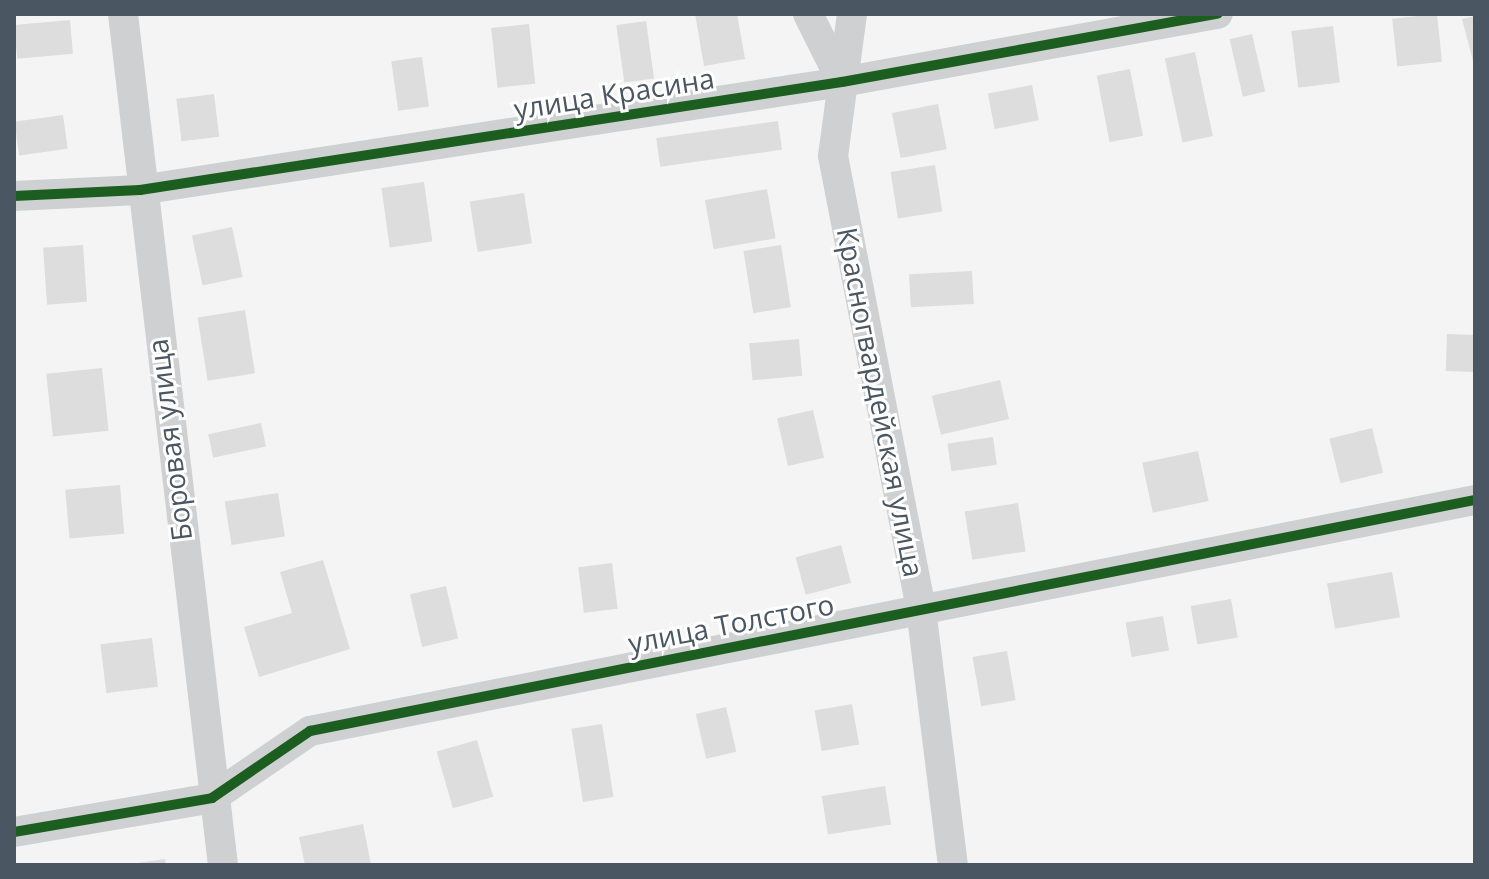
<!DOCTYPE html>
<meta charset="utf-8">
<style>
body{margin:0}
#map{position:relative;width:1489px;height:879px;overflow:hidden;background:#f4f4f4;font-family:"Open Sans",sans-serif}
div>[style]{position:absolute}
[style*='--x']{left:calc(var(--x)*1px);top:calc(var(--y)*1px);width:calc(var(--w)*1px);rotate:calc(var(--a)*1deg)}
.building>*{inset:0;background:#ddddde;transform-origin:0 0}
.street>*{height:30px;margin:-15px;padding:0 15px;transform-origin:15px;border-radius:15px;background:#ced0d2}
.cycleway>*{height:10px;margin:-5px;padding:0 5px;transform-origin:5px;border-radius:5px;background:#1b5e20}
span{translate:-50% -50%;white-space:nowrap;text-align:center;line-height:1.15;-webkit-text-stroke:6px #fff;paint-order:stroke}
.street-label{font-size:28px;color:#4a5661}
.frame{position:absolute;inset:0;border:16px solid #4a5661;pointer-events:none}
</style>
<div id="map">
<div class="building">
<i style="clip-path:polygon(695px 14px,737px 14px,745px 59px,704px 66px)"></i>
<i style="left:1437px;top:14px;width:48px;height:45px;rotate:84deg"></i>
<i style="clip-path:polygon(1475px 16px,1475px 65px,1474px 65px,1462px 19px)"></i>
<i style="left:70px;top:20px;width:34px;height:56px;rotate:85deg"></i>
<i style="left:646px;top:21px;width:58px;height:30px;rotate:82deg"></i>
<i style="left:529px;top:24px;width:60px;height:38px;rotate:84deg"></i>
<i style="left:1333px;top:26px;width:57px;height:42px;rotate:83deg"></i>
<i style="left:1252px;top:34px;width:59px;height:23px;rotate:77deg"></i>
<i style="left:1195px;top:52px;width:86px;height:31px;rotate:78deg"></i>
<i style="left:422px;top:57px;width:50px;height:31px;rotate:82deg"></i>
<i style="left:1130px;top:69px;width:68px;height:34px;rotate:79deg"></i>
<i style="left:1032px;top:85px;width:36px;height:45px;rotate:79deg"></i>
<i style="left:214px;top:94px;width:43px;height:38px;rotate:83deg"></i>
<i style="left:938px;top:104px;width:46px;height:47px;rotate:79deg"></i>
<i style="left:63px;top:115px;width:34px;height:49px;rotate:82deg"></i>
<i style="left:778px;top:121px;width:29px;height:123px;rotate:82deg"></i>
<i style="left:935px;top:165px;width:47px;height:45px;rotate:81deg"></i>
<i style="left:424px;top:182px;width:60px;height:43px;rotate:82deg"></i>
<i style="left:767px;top:189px;width:50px;height:63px;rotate:80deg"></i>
<i style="left:524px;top:193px;width:51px;height:55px;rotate:81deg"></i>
<i style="left:232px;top:227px;width:51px;height:41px;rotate:78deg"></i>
<i style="left:83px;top:245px;width:57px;height:40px;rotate:86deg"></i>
<i style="left:781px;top:245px;width:63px;height:38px;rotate:81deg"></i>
<i style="left:972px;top:271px;width:33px;height:63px;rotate:87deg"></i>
<i style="left:245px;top:310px;width:64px;height:48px;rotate:81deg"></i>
<i style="left:1447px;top:334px;width:28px;height:37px;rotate:2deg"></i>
<i style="left:799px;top:339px;width:37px;height:50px;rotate:85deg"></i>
<i style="left:102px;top:368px;width:63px;height:56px;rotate:84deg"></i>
<i style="left:1000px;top:380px;width:40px;height:70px;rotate:77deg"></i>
<i style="left:813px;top:410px;width:49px;height:37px;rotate:77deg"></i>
<i style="left:261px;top:423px;width:24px;height:54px;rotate:78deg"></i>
<i style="left:1372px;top:428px;width:46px;height:44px;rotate:76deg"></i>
<i style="left:993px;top:437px;width:28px;height:46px;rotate:82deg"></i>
<i style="left:1198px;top:451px;width:51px;height:57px;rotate:78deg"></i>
<i style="left:120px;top:485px;width:49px;height:55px;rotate:85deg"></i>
<i style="left:278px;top:493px;width:44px;height:54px;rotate:81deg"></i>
<i style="left:1018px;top:503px;width:49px;height:54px;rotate:81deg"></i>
<i style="left:841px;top:545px;width:39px;height:47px;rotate:75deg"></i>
<i style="clip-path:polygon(323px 560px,350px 649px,259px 677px,244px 627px,292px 613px,280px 572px)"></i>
<i style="left:612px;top:563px;width:46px;height:34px;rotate:83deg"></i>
<i style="left:1392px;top:572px;width:46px;height:66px;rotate:80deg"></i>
<i style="left:446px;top:586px;width:54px;height:37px;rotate:77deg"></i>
<i style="left:1231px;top:599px;width:39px;height:41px;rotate:80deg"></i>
<i style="left:1163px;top:616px;width:35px;height:38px;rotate:80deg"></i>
<i style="left:152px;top:638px;width:49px;height:52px;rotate:83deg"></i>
<i style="left:1007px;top:651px;width:50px;height:35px;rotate:80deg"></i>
<i style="left:852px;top:704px;width:41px;height:38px;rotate:80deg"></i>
<i style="left:726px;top:707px;width:46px;height:31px;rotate:77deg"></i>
<i style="left:602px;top:724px;width:74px;height:31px;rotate:81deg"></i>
<i style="left:477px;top:740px;width:59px;height:42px;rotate:74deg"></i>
<i style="left:885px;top:786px;width:39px;height:64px;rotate:81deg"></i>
<i style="clip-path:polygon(363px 824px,371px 865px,305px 865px,299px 837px)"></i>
<i style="clip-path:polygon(165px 859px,166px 865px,139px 865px,138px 863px)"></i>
</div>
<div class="street">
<i style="--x:123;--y:14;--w:857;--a:83.3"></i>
<i style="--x:808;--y:14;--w:76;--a:63.4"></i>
<i style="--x:852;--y:14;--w:143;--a:97.6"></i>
<i style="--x:833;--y:156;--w:461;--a:79"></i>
<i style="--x:921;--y:609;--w:258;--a:82.9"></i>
<i style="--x:14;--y:196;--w:126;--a:-2.7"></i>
<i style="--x:140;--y:190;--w:710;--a:-8.75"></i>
<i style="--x:842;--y:82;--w:382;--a:-10.3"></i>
<i style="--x:14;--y:832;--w:201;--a:-9.7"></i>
<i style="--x:212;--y:798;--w:119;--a:-34.4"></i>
<i style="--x:310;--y:731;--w:1188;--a:-11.22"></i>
</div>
<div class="cycleway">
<i style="--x:14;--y:196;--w:126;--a:-2.7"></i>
<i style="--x:140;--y:190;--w:710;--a:-8.75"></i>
<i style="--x:842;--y:82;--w:382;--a:-10.3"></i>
<i style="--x:14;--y:832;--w:201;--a:-9.7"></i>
<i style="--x:212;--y:798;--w:119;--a:-34.4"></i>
<i style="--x:310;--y:731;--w:1188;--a:-11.22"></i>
</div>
<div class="street-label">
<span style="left:614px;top:93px;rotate:-9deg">улица Красина</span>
<span style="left:881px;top:402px;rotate:79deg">Красногвардейская улица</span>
<span style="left:169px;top:440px;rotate:-97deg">Боровая улица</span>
<span style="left:731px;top:623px;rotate:-11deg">улица Толстого</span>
</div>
<div class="frame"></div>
</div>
